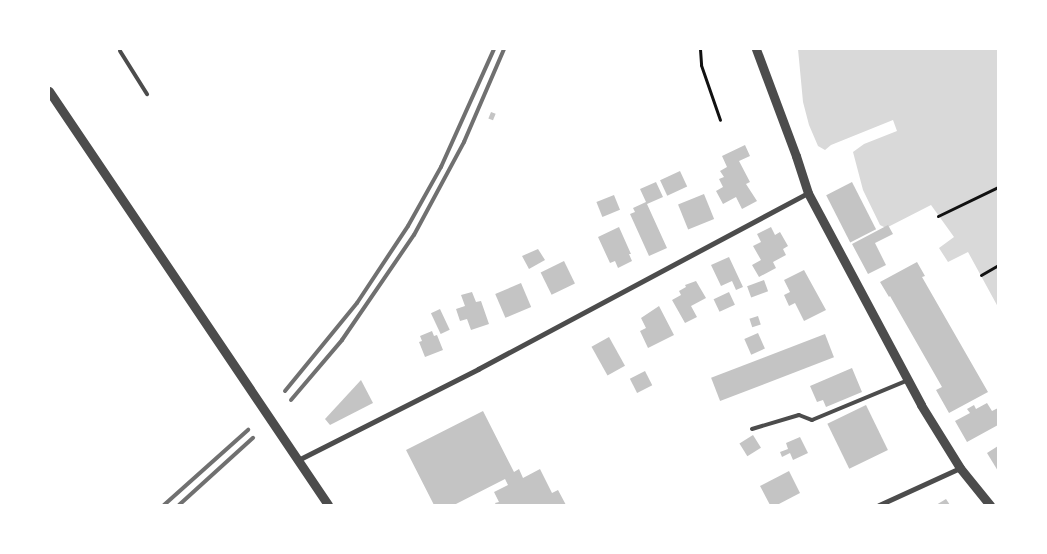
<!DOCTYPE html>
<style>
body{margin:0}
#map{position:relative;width:1047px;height:554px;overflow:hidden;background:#fff;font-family:Karla,sans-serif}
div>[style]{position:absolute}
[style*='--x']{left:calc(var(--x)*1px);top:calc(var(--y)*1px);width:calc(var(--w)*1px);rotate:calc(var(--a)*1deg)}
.water>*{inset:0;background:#d9d9d9}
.building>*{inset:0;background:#c4c4c4;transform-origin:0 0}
.path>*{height:3px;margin:-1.5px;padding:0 1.5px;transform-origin:1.5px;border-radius:1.5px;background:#111}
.service>*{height:4px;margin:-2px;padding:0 2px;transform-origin:2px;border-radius:2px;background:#4c4c4c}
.minor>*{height:5px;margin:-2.5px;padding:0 2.5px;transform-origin:2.5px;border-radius:2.5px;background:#4c4c4c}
.tertiary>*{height:9px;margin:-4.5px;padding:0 4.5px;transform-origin:4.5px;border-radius:4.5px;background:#4c4c4c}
.rail>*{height:4px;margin:-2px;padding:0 2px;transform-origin:2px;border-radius:2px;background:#707070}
span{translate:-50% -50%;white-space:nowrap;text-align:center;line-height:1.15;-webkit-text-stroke:4px #fff;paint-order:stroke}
.frame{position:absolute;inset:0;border:50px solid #fff;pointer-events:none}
</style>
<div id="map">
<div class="water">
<i style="clip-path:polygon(798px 49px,998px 49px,998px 307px,968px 252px,948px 262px,939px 248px,954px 237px,931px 205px,886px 228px,880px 225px,863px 190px,853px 152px,864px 144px,897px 131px,893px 120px,831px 145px,825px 150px,818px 146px,809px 125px,803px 102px)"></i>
</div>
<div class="building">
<i style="left:491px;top:112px;width:5px;height:7px;rotate:22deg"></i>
<i style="clip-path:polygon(745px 145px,750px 156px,739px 161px,750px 182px,746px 184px,757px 201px,742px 209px,736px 197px,723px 204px,716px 191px,723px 187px,719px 179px,724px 177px,720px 171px,727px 167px,722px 156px)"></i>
<i style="left:680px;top:171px;width:17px;height:22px;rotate:65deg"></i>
<i style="clip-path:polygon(656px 182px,663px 197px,647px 204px,667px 248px,649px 256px,630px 214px,635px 212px,633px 208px,646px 202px,640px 189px)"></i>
<i style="left:852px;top:182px;width:53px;height:29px;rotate:63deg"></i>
<i style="left:704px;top:194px;width:27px;height:28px;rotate:68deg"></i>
<i style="left:614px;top:195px;width:16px;height:19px;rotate:68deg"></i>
<i style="clip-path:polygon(888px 225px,893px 234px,875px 243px,886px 265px,868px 274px,852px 244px)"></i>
<i style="clip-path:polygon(619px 227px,631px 254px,629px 254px,632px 261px,618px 268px,615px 261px,610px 263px,598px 237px)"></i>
<i style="clip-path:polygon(771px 227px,775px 235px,780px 232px,788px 246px,783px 249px,786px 255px,773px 262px,776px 268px,759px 277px,752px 265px,761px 260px,753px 246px,761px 242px,757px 234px)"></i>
<i style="clip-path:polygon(538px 249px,545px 260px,529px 269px,522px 256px)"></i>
<i style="clip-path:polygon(729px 257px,743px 287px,736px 290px,732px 281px,721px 286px,711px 265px)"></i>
<i style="left:564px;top:261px;width:25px;height:26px;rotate:64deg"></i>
<i style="clip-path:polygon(917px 262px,925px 276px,922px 277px,988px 392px,949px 413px,936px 390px,942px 387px,890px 296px,889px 297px,880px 282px)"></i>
<i style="clip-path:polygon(804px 270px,826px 310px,804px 321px,795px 303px,789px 306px,784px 295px,790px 292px,784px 280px)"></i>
<i style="left:764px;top:280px;width:12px;height:18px;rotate:70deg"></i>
<i style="clip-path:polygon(696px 281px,706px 298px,691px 306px,697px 317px,685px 323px,672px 300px,681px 295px,679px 291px,686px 287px,685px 285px)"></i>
<i style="left:521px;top:283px;width:26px;height:28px;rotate:67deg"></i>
<i style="clip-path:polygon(472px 292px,476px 302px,481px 301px,489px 324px,471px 330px,467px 319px,460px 321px,456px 309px,465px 306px,461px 295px)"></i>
<i style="left:729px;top:292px;width:14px;height:17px;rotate:65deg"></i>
<i style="clip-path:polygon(659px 306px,674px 335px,648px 348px,640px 331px,646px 328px,641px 318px)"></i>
<i style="left:440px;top:309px;width:23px;height:10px;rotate:65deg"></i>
<i style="left:758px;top:316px;width:9px;height:9px;rotate:72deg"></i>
<i style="clip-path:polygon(432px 331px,434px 336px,437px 335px,443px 350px,425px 357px,419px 342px,422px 341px,420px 336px)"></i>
<i style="left:758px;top:333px;width:17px;height:15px;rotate:66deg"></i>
<i style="left:825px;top:334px;width:25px;height:122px;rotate:69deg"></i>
<i style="left:609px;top:337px;width:33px;height:20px;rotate:61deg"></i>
<i style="clip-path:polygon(852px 368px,862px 392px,826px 407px,823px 400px,817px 402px,810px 386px)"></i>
<i style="left:645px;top:371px;width:16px;height:17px;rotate:63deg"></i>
<i style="clip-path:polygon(361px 380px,373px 403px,330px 425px,325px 419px)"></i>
<i style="clip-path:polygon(987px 403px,992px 411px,998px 408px,998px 425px,967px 442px,955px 421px,970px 413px,967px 409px,974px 405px,976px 409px)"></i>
<i style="left:866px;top:405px;width:50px;height:43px;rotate:64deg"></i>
<i style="clip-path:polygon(483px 411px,514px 472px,519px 469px,523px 478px,540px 469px,552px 493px,558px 490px,566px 505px,496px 505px,495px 503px,499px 502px,494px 492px,508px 485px,505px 479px,454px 505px,434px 505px,406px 450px)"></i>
<i style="left:753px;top:435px;width:15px;height:16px;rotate:58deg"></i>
<i style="clip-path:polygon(800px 437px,808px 453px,793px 460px,790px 453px,782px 457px,780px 452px,788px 449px,786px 443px)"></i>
<i style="clip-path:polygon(998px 446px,998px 471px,987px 453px)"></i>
<i style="clip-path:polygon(789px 471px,800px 493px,777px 505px,770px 505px,760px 486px)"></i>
<i style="clip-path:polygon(946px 499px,950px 505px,936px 505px)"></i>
</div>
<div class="path">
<i style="--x:700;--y:49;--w:16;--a:86"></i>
<i style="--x:701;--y:65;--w:58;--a:70.9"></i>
<i style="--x:938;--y:216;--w:67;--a:-25.8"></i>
<i style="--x:981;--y:275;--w:20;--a:-30"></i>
</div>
<div class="service">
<i style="--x:120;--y:51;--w:51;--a:57.9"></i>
<i style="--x:752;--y:429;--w:49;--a:-16.6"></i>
<i style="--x:799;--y:415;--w:14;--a:21"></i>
<i style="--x:812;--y:420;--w:104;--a:-22.6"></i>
</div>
<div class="minor">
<i style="--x:298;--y:460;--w:202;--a:-26.8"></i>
<i style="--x:478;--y:369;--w:374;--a:-28.1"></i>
<i style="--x:879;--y:505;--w:89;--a:-24.6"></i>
</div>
<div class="tertiary">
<i style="--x:756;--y:49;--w:114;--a:69.5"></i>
<i style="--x:796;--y:156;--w:39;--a:72"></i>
<i style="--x:808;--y:193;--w:240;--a:61.9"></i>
<i style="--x:921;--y:405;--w:74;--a:58.2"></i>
<i style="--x:960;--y:468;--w:48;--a:51"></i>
<i style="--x:49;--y:91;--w:499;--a:56"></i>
</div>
<div class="rail">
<i style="--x:285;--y:391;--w:114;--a:-50.7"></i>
<i style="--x:357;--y:303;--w:92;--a:-56.5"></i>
<i style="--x:408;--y:226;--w:68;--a:-60.8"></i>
<i style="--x:441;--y:167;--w:129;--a:-65.8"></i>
<i style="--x:291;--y:400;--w:79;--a:-49.6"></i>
<i style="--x:342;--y:340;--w:127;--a:-55.6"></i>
<i style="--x:414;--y:235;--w:106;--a:-61.7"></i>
<i style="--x:464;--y:142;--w:101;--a:-66.7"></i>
<i style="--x:164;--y:505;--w:113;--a:-41.8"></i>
<i style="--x:179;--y:505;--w:100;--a:-42.2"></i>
</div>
<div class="frame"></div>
</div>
